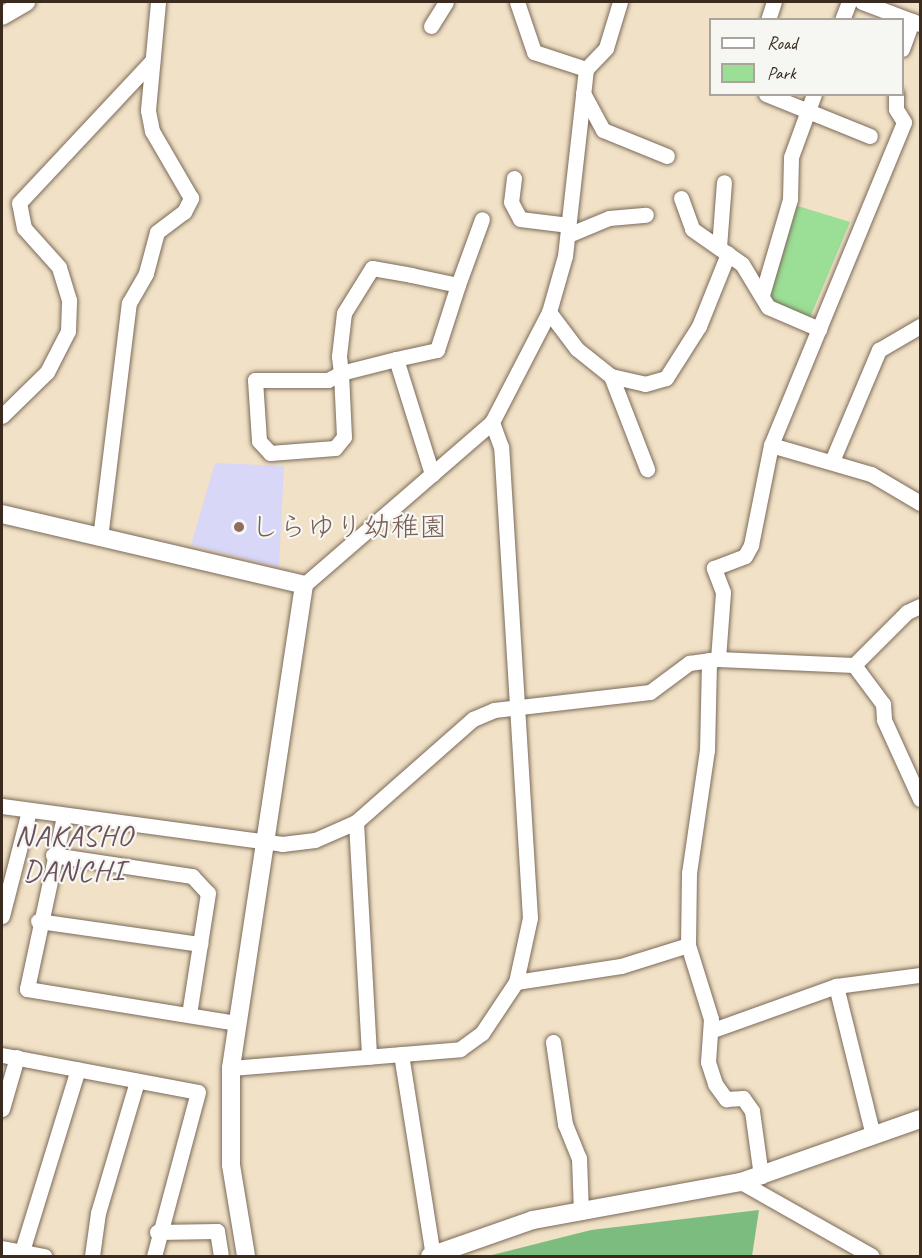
<!DOCTYPE html>
<meta charset="utf-8">
<style>
body{margin:0}
#map{position:relative;width:922px;height:1258px;overflow:hidden;background:#f1e1c6;font-family:Caveat,"Klee One",sans-serif}
div>[style]{position:absolute}
[style*='--x']{left:calc(var(--x)*1px);top:calc(var(--y)*1px);width:calc(var(--w)*1px);rotate:calc(var(--a)*1deg)}
.built>*{inset:0;background:#d8d7f8}
.green>*{inset:0;background:#9bde96}
.forest>*{inset:0;background:#7cbd7f}
.roads{filter:drop-shadow(0 0 2px #7b6a59) drop-shadow(0 0 2px #7b6a59)}
.minor>*{height:15px;margin:-7.5px;padding:0 7.5px;transform-origin:7.5px;border-radius:7.5px;background:#fff}
.tertiary>*{height:18px;margin:-9px;padding:0 9px;transform-origin:9px;border-radius:9px;background:#fff}
.dots>*{width:16px;height:16px;translate:-50% -50%;box-sizing:border-box;border:3px solid #f6f6f2;border-radius:50%}
span{translate:-50% -50%;white-space:nowrap;text-align:center;line-height:1.15;-webkit-text-stroke:4.5px #f6f6f2;paint-order:stroke}
.education-label{font-size:28px;color:#785e54}
.left{translate:0 -50%;text-align:left}
.neighbourhood-label{font-size:30px;color:#6c505b;letter-spacing:1.5px}
.frame{position:absolute;inset:0;border:3px solid #3b2a1e;pointer-events:none}
.legend{position:absolute;left:709px;top:18px;width:195px;height:78px;box-sizing:border-box;background:#f6f6f2;border:2px solid #aba49d;margin:0;padding:8px 10px;list-style:none;font-size:18px;color:#3b2a1e}
.legend li{display:flex;align-items:center;gap:12px;height:30px}
.legend b{width:30px;border:2px solid #aba49d}
</style>
<div id="map">
<div class="built">
<i style="clip-path:polygon(215px 463px,284px 466px,279px 567px,191px 545px)"></i>
</div>
<div class="green">
<i style="clip-path:polygon(788px 203px,850px 222px,809px 320px,781px 313px,763px 295px)"></i>
</div>
<div class="forest">
<i style="clip-path:polygon(759px 1210px,752px 1256px,488px 1256px,591px 1230px)"></i>
</div>
<div class="roads">
<div class="minor">
<i style="--x:517;--y:2;--w:53;--a:71.2"></i>
<i style="--x:534;--y:52;--w:55;--a:18.1"></i>
<i style="--x:862;--y:2;--w:62;--a:20.8"></i>
<i style="--x:768;--y:20;--w:19;--a:-72"></i>
<i style="--x:842;--y:20;--w:19;--a:-69"></i>
<i style="--x:431;--y:26;--w:28;--a:-58"></i>
<i style="--x:902;--y:49;--w:30;--a:-70"></i>
<i style="--x:583;--y:93;--w:42;--a:61.6"></i>
<i style="--x:603;--y:130;--w:69;--a:22.1"></i>
<i style="--x:766;--y:94;--w:112;--a:22"></i>
<i style="--x:514;--y:178;--w:24;--a:97"></i>
<i style="--x:511;--y:202;--w:19;--a:62"></i>
<i style="--x:520;--y:219;--w:49;--a:7"></i>
<i style="--x:681;--y:198;--w:33;--a:70"></i>
<i style="--x:692;--y:229;--w:61;--a:35"></i>
<i style="--x:742;--y:264;--w:50;--a:58.8"></i>
<i style="--x:768;--y:307;--w:56;--a:23.3"></i>
<i style="--x:568;--y:235;--w:44;--a:-22.5"></i>
<i style="--x:609;--y:218;--w:37;--a:-5"></i>
<i style="--x:719;--y:247;--w:65;--a:-85.6"></i>
<i style="--x:458;--y:285;--w:70;--a:-70"></i>
<i style="--x:762;--y:295;--w:100;--a:-73.7"></i>
<i style="--x:790;--y:199;--w:42;--a:-88.6"></i>
<i style="--x:791;--y:157;--w:67;--a:-69.9"></i>
<i style="--x:549;--y:312;--w:46;--a:52.9"></i>
<i style="--x:577;--y:349;--w:43;--a:38.5"></i>
<i style="--x:611;--y:376;--w:100;--a:68.8"></i>
<i style="--x:396;--y:359;--w:57;--a:165.7"></i>
<i style="--x:341;--y:373;--w:15;--a:152"></i>
<i style="--x:328;--y:380;--w:73;--a:180"></i>
<i style="--x:255;--y:380;--w:61;--a:86.2"></i>
<i style="--x:259;--y:441;--w:16;--a:47"></i>
<i style="--x:270;--y:453;--w:65;--a:-4.4"></i>
<i style="--x:335;--y:448;--w:14;--a:-51"></i>
<i style="--x:344;--y:437;--w:64;--a:-92.7"></i>
<i style="--x:341;--y:373;--w:17;--a:-97"></i>
<i style="--x:339;--y:356;--w:43;--a:-83.4"></i>
<i style="--x:344;--y:313;--w:53;--a:-58.1"></i>
<i style="--x:372;--y:268;--w:40;--a:10"></i>
<i style="--x:411;--y:275;--w:48;--a:12"></i>
<i style="--x:458;--y:285;--w:68;--a:107.9"></i>
<i style="--x:437;--y:350;--w:42;--a:167.6"></i>
<i style="--x:396;--y:359;--w:121;--a:72.6"></i>
<i style="--x:611;--y:376;--w:35;--a:13"></i>
<i style="--x:645;--y:384;--w:22;--a:-16"></i>
<i style="--x:666;--y:378;--w:62;--a:-57.6"></i>
<i style="--x:699;--y:326;--w:78;--a:-68.1"></i>
<i style="--x:2;--y:416;--w:63;--a:-44.4"></i>
<i style="--x:47;--y:372;--w:46;--a:-62.9"></i>
<i style="--x:68;--y:331;--w:31;--a:-88"></i>
<i style="--x:69;--y:300;--w:34;--a:-107"></i>
<i style="--x:59;--y:267;--w:52;--a:-131.9"></i>
<i style="--x:24;--y:228;--w:25;--a:-101"></i>
<i style="--x:19;--y:203;--w:195;--a:-46.9"></i>
<i style="--x:771;--y:445;--w:104;--a:16.2"></i>
<i style="--x:871;--y:474;--w:57;--a:30.6"></i>
<i style="--x:832;--y:461;--w:121;--a:-67.1"></i>
<i style="--x:879;--y:350;--w:48;--a:-30.3"></i>
<i style="--x:100;--y:538;--w:237;--a:-83"></i>
<i style="--x:129;--y:303;--w:34;--a:-60"></i>
<i style="--x:146;--y:273;--w:42;--a:-75"></i>
<i style="--x:157;--y:232;--w:34;--a:-37"></i>
<i style="--x:184;--y:212;--w:16;--a:-63"></i>
<i style="--x:191;--y:198;--w:78;--a:-120.2"></i>
<i style="--x:152;--y:131;--w:21;--a:-101"></i>
<i style="--x:148;--y:110;--w:108;--a:-84.7"></i>
<i style="--x:304;--y:585;--w:249;--a:-40.9"></i>
<i style="--x:492;--y:422;--w:124;--a:-62.6"></i>
<i style="--x:549;--y:312;--w:58;--a:-74.1"></i>
<i style="--x:565;--y:256;--w:188;--a:-83.6"></i>
<i style="--x:586;--y:69;--w:29;--a:-46"></i>
<i style="--x:606;--y:48;--w:48;--a:-73.1"></i>
<i style="--x:718;--y:659;--w:67;--a:-85.7"></i>
<i style="--x:723;--y:592;--w:26;--a:-111"></i>
<i style="--x:714;--y:568;--w:33;--a:-21"></i>
<i style="--x:745;--y:556;--w:13;--a:-61"></i>
<i style="--x:751;--y:545;--w:102;--a:-78.7"></i>
<i style="--x:771;--y:445;--w:349;--a:-67.6"></i>
<i style="--x:904;--y:122;--w:15;--a:-122"></i>
<i style="--x:896;--y:109;--w:15;--a:-90"></i>
<i style="--x:854;--y:665;--w:75;--a:-45"></i>
<i style="--x:907;--y:612;--w:14;--a:-25"></i>
<i style="--x:2;--y:806;--w:283;--a:7.7"></i>
<i style="--x:282;--y:844;--w:33;--a:-7"></i>
<i style="--x:315;--y:840;--w:45;--a:-23.7"></i>
<i style="--x:356;--y:822;--w:156;--a:-41.4"></i>
<i style="--x:473;--y:719;--w:23;--a:-23"></i>
<i style="--x:494;--y:710;--w:157;--a:-6.6"></i>
<i style="--x:650;--y:692;--w:49;--a:-36.6"></i>
<i style="--x:689;--y:663;--w:29;--a:-8"></i>
<i style="--x:718;--y:659;--w:136;--a:2.5"></i>
<i style="--x:854;--y:665;--w:49;--a:53.4"></i>
<i style="--x:883;--y:704;--w:16;--a:86"></i>
<i style="--x:884;--y:720;--w:87;--a:65.5"></i>
<i style="--x:64;--y:816;--w:177;--a:102.1"></i>
<i style="--x:27;--y:989;--w:213;--a:9.2"></i>
<i style="--x:356;--y:822;--w:235;--a:86.8"></i>
<i style="--x:53;--y:855;--w:141;--a:8.6"></i>
<i style="--x:192;--y:876;--w:23;--a:47"></i>
<i style="--x:208;--y:893;--w:123;--a:98.9"></i>
<i style="--x:2;--y:916;--w:108;--a:-75.6"></i>
<i style="--x:38;--y:921;--w:164;--a:8.1"></i>
<i style="--x:688;--y:945;--w:72;--a:-89.2"></i>
<i style="--x:689;--y:873;--w:124;--a:-81.7"></i>
<i style="--x:707;--y:750;--w:90;--a:-88.7"></i>
<i style="--x:516;--y:982;--w:106;--a:-8.7"></i>
<i style="--x:621;--y:966;--w:70;--a:-17.4"></i>
<i style="--x:688;--y:945;--w:77;--a:72.7"></i>
<i style="--x:711;--y:1019;--w:43;--a:94"></i>
<i style="--x:708;--y:1062;--w:23;--a:72"></i>
<i style="--x:715;--y:1084;--w:19;--a:54"></i>
<i style="--x:726;--y:1099;--w:17;--a:-3"></i>
<i style="--x:743;--y:1098;--w:16;--a:55"></i>
<i style="--x:752;--y:1111;--w:66;--a:82.1"></i>
<i style="--x:836;--y:986;--w:154;--a:76.1"></i>
<i style="--x:713;--y:1030;--w:131;--a:-19.7"></i>
<i style="--x:836;--y:986;--w:85;--a:-7.5"></i>
<i style="--x:553;--y:1042;--w:83;--a:81.7"></i>
<i style="--x:565;--y:1124;--w:37;--a:68"></i>
<i style="--x:579;--y:1158;--w:54;--a:87.9"></i>
<i style="--x:401;--y:1054;--w:204;--a:81"></i>
<i style="--x:2;--y:1055;--w:199;--a:10.7"></i>
<i style="--x:198;--y:1092;--w:170;--a:105"></i>
<i style="--x:231;--y:1068;--w:230;--a:-4.7"></i>
<i style="--x:460;--y:1049;--w:27;--a:-36"></i>
<i style="--x:482;--y:1033;--w:61;--a:-56.3"></i>
<i style="--x:516;--y:982;--w:66;--a:-77.7"></i>
<i style="--x:530;--y:918;--w:472;--a:-93.5"></i>
<i style="--x:501;--y:447;--w:27;--a:-110"></i>
<i style="--x:2;--y:1109;--w:54;--a:-73.9"></i>
<i style="--x:741;--y:1182;--w:150;--a:29.5"></i>
<i style="--x:157;--y:1232;--w:60;--a:-1"></i>
<i style="--x:217;--y:1231;--w:25;--a:81"></i>
<i style="--x:2;--y:1248;--w:43;--a:10.8"></i>
<i style="--x:22;--y:1251;--w:190;--a:-72.9"></i>
<i style="--x:92;--y:1256;--w:43;--a:-82.1"></i>
<i style="--x:98;--y:1213;--w:138;--a:-73.5"></i>
</div>
<div class="tertiary">
<i style="--x:2;--y:16;--w:28;--a:-30"></i>
<i style="--x:2;--y:514;--w:310;--a:13.2"></i>
<i style="--x:304;--y:585;--w:488;--a:98.6"></i>
<i style="--x:231;--y:1068;--w:97;--a:90"></i>
<i style="--x:231;--y:1165;--w:92;--a:80.6"></i>
<i style="--x:430;--y:1256;--w:109;--a:-19.3"></i>
<i style="--x:533;--y:1220;--w:211;--a:-10.4"></i>
<i style="--x:741;--y:1182;--w:190;--a:-19.4"></i>
</div>
</div>
<div class="dots">
<i style="left:239px;top:527px;background:#8d6e63"></i>
</div>
<div class="education-label">
<span class="left" style="left:251px;top:527px">しらゆり幼稚園</span>
</div>
<div class="neighbourhood-label">
<span style="left:74px;top:852px">NAKASHO<br>DANCHI</span>
</div>
<div class="frame"></div>
<ul class="legend">
<li><b style="height:8px;background:#fff"></b>Road</li>
<li><b style="height:16px;background:#9bde96"></b>Park</li>
</ul>
</div>
